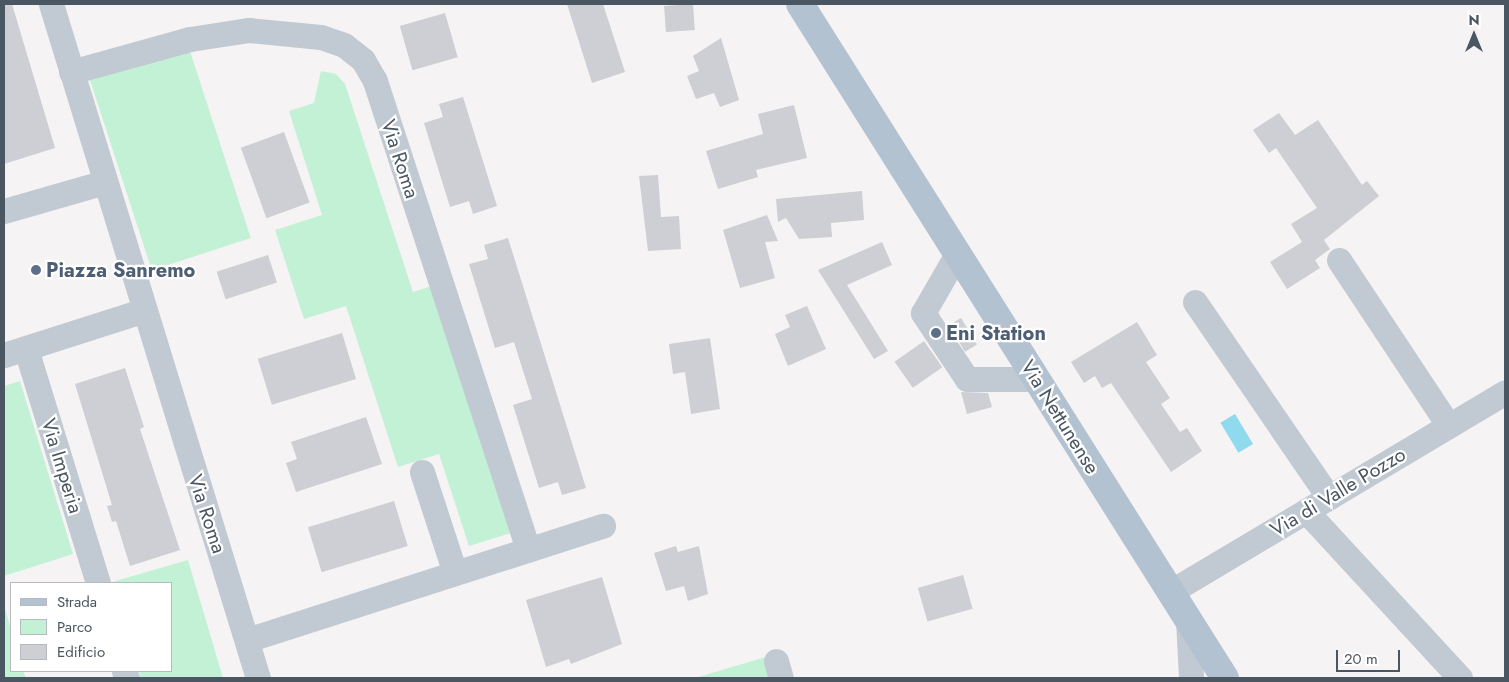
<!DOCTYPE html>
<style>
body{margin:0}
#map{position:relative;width:1509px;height:682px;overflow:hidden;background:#f5f3f3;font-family:Jost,sans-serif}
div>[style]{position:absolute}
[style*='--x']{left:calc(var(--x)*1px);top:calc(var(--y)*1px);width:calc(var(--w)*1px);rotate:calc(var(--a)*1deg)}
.green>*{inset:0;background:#c3f1d5;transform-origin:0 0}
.water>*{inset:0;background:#90daee;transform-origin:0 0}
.building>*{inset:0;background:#cdcfd5;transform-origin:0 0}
.minor>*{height:25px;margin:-12.5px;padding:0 12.5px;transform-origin:12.5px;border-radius:12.5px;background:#c1cad2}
.major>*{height:28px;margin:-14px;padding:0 14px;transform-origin:14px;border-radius:14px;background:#b3c2d1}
.dots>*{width:14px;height:14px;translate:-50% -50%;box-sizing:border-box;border:2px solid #fff;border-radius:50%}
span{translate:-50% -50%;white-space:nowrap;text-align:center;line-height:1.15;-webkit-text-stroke:4.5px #fff;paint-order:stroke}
.street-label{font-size:20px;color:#4a5661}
.service-label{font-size:20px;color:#4e5e75;font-weight:700}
.left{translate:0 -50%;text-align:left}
.frame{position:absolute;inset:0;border:5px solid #4a5661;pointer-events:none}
.legend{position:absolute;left:10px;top:582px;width:162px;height:90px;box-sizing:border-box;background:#fff;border:1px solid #b7bbc0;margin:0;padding:6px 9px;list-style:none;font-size:15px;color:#4a5661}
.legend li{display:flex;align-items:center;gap:10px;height:25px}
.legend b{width:25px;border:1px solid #b7bbc0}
.north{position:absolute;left:1449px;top:10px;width:50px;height:50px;-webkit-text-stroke:4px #fff;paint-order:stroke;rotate:0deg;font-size:14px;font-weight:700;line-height:20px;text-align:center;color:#4a5661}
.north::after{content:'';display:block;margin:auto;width:18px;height:22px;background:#4a5661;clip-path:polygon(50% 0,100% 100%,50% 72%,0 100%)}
.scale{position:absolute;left:1336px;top:650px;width:64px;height:22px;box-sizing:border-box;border:2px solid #4a5661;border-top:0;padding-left:6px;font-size:15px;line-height:18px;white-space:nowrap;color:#4a5661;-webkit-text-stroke:4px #fff;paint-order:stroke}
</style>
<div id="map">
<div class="green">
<i style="left:188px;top:45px;width:203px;height:104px;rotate:72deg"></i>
<i style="clip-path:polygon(321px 71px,336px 74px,345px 84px,413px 292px,432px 286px,511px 533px,469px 546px,439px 454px,398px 467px,346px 306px,304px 319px,275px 230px,322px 215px,289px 111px,314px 103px)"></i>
<i style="clip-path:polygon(20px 381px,73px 554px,4px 576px,4px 386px)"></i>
<i style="clip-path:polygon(188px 560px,223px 678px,141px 678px,139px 671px,171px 671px,171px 583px,112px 582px)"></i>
<i style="clip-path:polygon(4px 605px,11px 630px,11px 671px,23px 671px,26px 678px,4px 678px)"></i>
<i style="clip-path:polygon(766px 657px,772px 678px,695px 678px)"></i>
</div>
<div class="water">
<i style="left:1235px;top:414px;width:35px;height:17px;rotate:59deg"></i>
</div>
<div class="building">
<i style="clip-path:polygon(4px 4px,12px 4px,55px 148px,4px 164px)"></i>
<i style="clip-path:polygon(567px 4px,603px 4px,625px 72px,592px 83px)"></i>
<i style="left:693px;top:4px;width:26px;height:29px;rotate:86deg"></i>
<i style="left:445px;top:13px;width:46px;height:47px;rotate:74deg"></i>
<i style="clip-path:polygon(721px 38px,739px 100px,720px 107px,714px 93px,696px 99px,687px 76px,699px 71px,693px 56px)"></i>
<i style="clip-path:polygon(463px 97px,497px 206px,473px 214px,469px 201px,450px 207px,424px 123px,443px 117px,439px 104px)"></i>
<i style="clip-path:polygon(794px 105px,807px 158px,756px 170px,758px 177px,718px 189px,706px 151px,763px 134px,758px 114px)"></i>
<i style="clip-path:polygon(1279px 113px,1295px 135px,1318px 120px,1362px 185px,1367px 181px,1379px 196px,1324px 240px,1330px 249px,1315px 260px,1320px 268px,1287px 289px,1270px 262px,1302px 242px,1291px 224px,1317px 208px,1276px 148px,1269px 153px,1253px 130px)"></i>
<i style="left:284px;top:132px;width:75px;height:46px;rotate:70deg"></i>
<i style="clip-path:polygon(658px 175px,661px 217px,679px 216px,681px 249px,648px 251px,639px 176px)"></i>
<i style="clip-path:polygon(862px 191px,864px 220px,831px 223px,832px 237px,799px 239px,786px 218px,778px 222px,776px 199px)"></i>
<i style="clip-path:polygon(767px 215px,778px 241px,765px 242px,775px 278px,740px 288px,723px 230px)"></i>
<i style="clip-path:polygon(508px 238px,586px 488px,562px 495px,558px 482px,539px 488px,513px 405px,532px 399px,518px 355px,514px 342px,495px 348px,469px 264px,488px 259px,484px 245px)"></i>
<i style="clip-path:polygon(882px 242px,892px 265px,847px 285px,888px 351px,874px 359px,818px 270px)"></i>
<i style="left:268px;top:255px;width:29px;height:54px;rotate:72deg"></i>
<i style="clip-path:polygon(807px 306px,826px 349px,788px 366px,775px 334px,790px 327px,785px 315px)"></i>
<i style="left:961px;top:318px;width:31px;height:14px;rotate:59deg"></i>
<i style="clip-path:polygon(1137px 322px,1157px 355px,1146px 362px,1170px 398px,1161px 404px,1180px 432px,1187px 428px,1202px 451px,1171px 472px,1111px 383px,1102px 388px,1095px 376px,1084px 383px,1071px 362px)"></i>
<i style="left:342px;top:333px;width:48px;height:88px;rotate:73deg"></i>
<i style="clip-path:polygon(710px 338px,720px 409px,691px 414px,685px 372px,673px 374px,669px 344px)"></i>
<i style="left:924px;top:341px;width:32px;height:36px;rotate:55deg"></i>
<i style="clip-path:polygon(125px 368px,144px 427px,140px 429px,180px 550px,130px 566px,116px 521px,112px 522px,107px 506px,112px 505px,75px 384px)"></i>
<i style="clip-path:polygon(961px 392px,988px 393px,992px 407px,967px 414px)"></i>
<i style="clip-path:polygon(366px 417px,382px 464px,296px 492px,286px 463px,297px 459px,291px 442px)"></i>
<i style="left:394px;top:501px;width:47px;height:90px;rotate:73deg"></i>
<i style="clip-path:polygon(676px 546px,678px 552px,699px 546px,708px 594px,688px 601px,684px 586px,666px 591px,654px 553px)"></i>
<i style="left:963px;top:575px;width:35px;height:47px;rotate:74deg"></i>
<i style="clip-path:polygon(602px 577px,622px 644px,571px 664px,569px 659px,546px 667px,526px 600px)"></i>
</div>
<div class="minor">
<i style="--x:51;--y:4;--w:705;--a:72.93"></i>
<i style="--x:71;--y:72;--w:123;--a:-15.5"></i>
<i style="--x:190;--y:39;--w:60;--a:-8.7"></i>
<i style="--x:249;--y:30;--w:72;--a:5.6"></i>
<i style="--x:321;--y:37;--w:24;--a:19"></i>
<i style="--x:344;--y:45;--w:24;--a:38"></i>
<i style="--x:363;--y:60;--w:24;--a:60"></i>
<i style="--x:375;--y:81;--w:493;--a:71.9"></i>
<i style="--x:4;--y:211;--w:105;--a:-16"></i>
<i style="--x:957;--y:254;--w:68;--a:120"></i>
<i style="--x:923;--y:313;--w:79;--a:56.3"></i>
<i style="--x:967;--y:379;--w:69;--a:0"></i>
<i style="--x:1339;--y:260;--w:199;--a:56.5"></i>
<i style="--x:1195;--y:302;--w:237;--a:55.6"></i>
<i style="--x:26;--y:349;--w:245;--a:72.9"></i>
<i style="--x:4;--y:355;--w:145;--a:-17.7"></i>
<i style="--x:422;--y:472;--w:106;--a:71.9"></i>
<i style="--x:1306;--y:511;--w:227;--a:47.3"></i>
<i style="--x:1170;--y:592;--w:390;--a:-30.8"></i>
<i style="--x:1188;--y:620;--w:58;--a:87"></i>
<i style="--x:247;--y:640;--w:374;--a:-17.8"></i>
<i style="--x:776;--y:661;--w:18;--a:74"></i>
<i style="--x:124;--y:671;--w:8;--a:67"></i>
</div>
<div class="major">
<i style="--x:800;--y:4;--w:797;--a:57.77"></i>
</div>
<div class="dots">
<i style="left:36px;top:270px;background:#5c6f8a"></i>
<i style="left:936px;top:333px;background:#5c6f8a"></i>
</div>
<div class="street-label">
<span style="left:400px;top:159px;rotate:72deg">Via Roma</span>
<span style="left:1060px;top:417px;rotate:58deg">Via Nettunense</span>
<span style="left:62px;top:466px;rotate:73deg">Via Imperia</span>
<span style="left:1338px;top:492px;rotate:-31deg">Via di Valle Pozzo</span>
<span style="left:207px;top:514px;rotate:72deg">Via Roma</span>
</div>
<div class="service-label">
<span class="left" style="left:46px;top:270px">Piazza Sanremo</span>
<span class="left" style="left:946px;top:333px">Eni Station</span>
</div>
<div class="frame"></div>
<ul class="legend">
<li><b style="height:6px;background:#b3c2d1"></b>Strada</li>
<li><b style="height:14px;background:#c3f1d5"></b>Parco</li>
<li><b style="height:14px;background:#cdcfd5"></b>Edificio</li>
</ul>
<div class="north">N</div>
<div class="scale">20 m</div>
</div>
